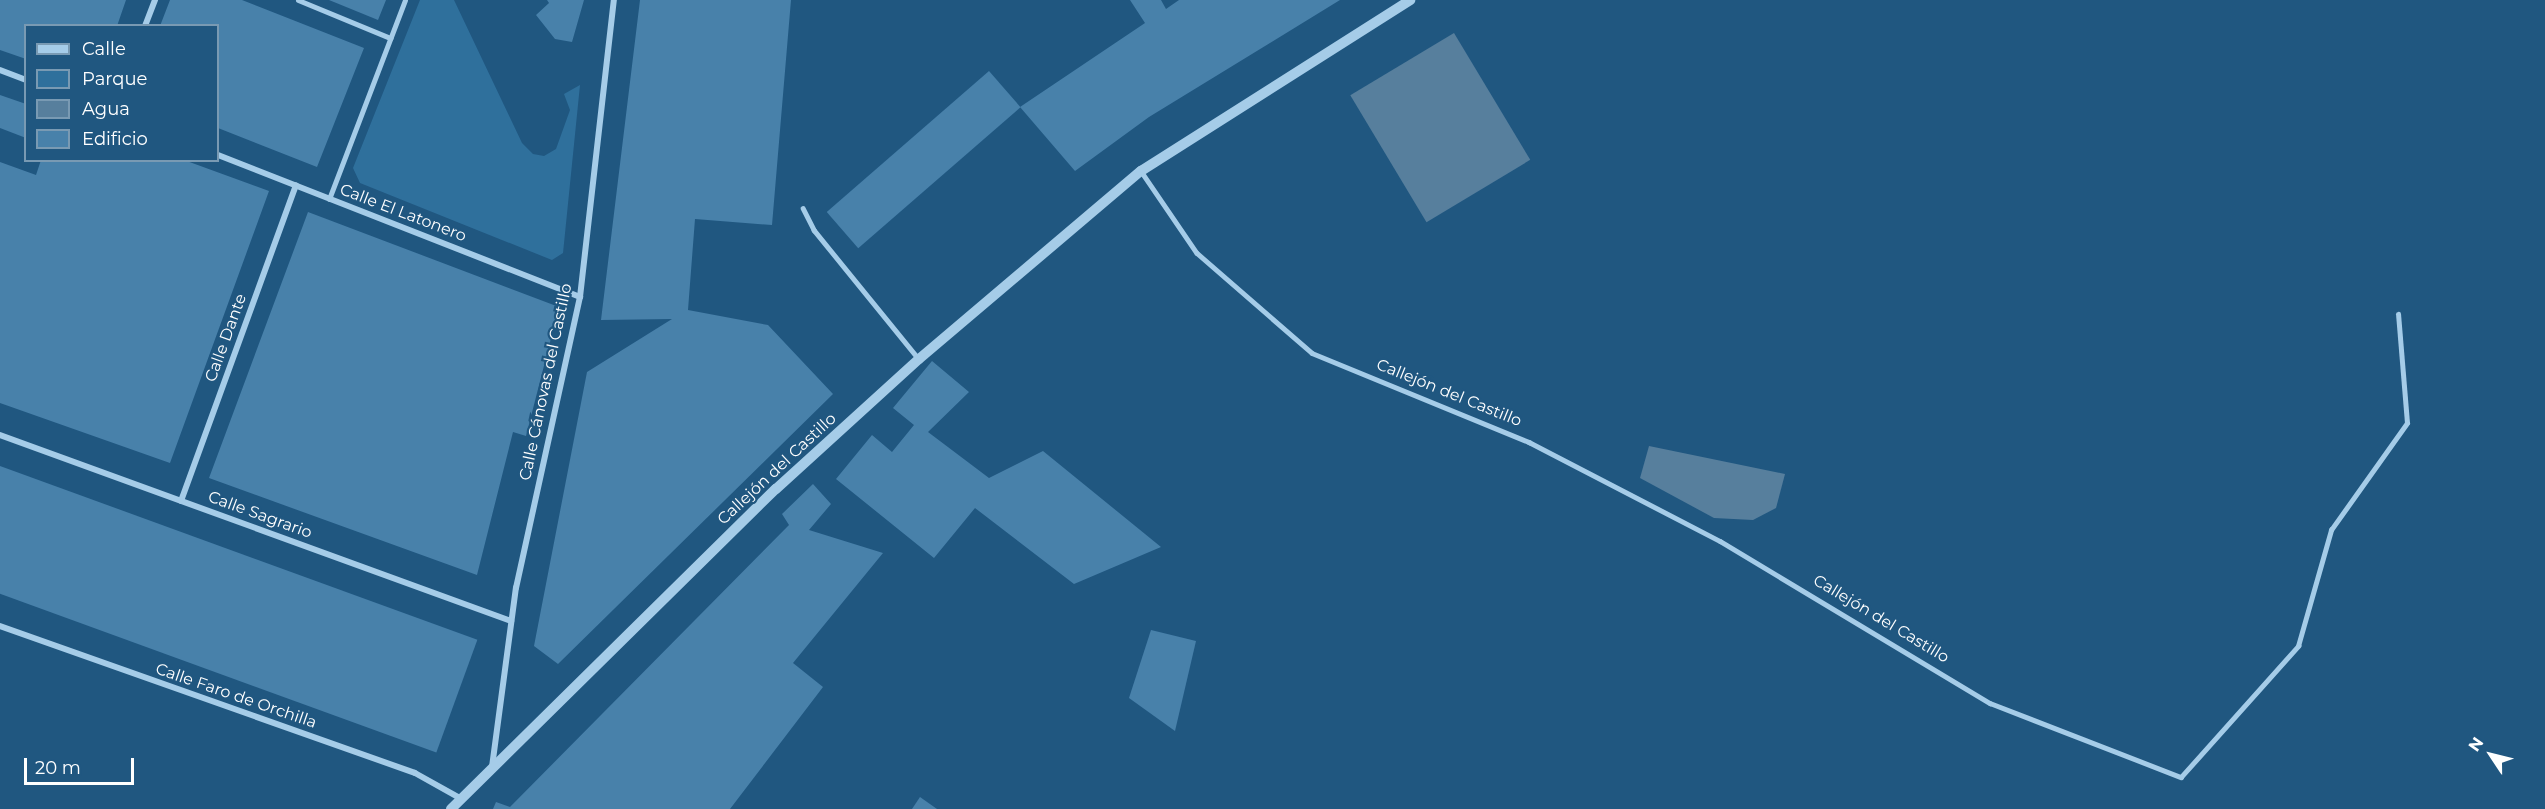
<!DOCTYPE html>
<meta charset="utf-8">
<style>
body{margin:0}
#map{position:relative;width:2545px;height:809px;overflow:hidden;background:#205780;font-family:Montserrat,sans-serif}
div>[style]{position:absolute}
[style*='--x']{left:calc(var(--x)*1px);top:calc(var(--y)*1px);width:calc(var(--w)*1px);rotate:calc(var(--a)*1deg)}
.green>*{inset:0;background:#2f709c}
.water>*{inset:0;background:#577f9d;transform-origin:0 0}
.building>*{inset:0;background:#4881aa;transform-origin:0 0}
.service>*{height:4.5px;margin:-2.25px;padding:0 2.25px;transform-origin:2.25px;border-radius:2.25px;background:#a5cce8}
.pedestrian>*{height:5px;margin:-2.5px;padding:0 2.5px;transform-origin:2.5px;border-radius:2.5px;background:#a5cce8}
.minor>*{height:6px;margin:-3px;padding:0 3px;transform-origin:3px;border-radius:3px;background:#a5cce8}
.tertiary>*{height:10px;margin:-5px;padding:0 5px;transform-origin:5px;border-radius:5px;background:#a5cce8}
span{translate:-50% -50%;white-space:nowrap;text-align:center;line-height:1.15;-webkit-text-stroke:4.5px #205780;paint-order:stroke}
.street-label{font-size:16px;color:#fff}
.legend{position:absolute;left:24px;top:24px;width:195px;height:138px;box-sizing:border-box;background:#205780;border:2px solid #799ab3;margin:0;padding:8px 10px;list-style:none;font-size:18px;color:#fff}
.legend li{display:flex;align-items:center;gap:12px;height:30px}
.legend b{width:30px;border:2px solid #799ab3}
.north{position:absolute;left:2461px;top:725px;width:60px;height:60px;-webkit-text-stroke:4px #205780;paint-order:stroke;rotate:305deg;font-size:16px;font-weight:700;line-height:24px;text-align:center;color:#fff}
.north::after{content:'';display:block;margin:auto;width:21px;height:27px;background:#fff;clip-path:polygon(50% 0,100% 100%,50% 72%,0 100%)}
.scale{position:absolute;left:24px;top:758px;width:110px;height:27px;box-sizing:border-box;border:3px solid #fff;border-top:0;padding-left:8px;font-size:18px;line-height:21px;white-space:nowrap;color:#fff;-webkit-text-stroke:4px #205780;paint-order:stroke}
</style>
<div id="map">
<div class="green">
<i style="clip-path:polygon(420px 0,454px 0,522px 143px,533px 154px,544px 156px,556px 149px,570px 110px,564px 94px,580px 85px,563px 253px,552px 260px,360px 183px,353px 168px)"></i>
</div>
<div class="water">
<i style="left:1454px;top:33px;width:148px;height:121px;rotate:59deg"></i>
<i style="clip-path:polygon(1649px 446px,1785px 474px,1776px 508px,1753px 520px,1714px 518px,1640px 478px)"></i>
</div>
<div class="building">
<i style="clip-path:polygon(0 0,126px 0,117px 26px,26px 26px,26px 59px,0 50px)"></i>
<i style="clip-path:polygon(170px 0,242px 0,364px 48px,317px 167px,218px 128px,218px 26px,160px 26px)"></i>
<i style="clip-path:polygon(329px 0,386px 0,378px 20px)"></i>
<i style="clip-path:polygon(547px 0,584px 0,572px 42px,555px 39px,536px 15px,549px 3px)"></i>
<i style="clip-path:polygon(640px 0,791px 0,772px 225px,695px 219px,688px 310px,768px 325px,833px 394px,558px 664px,534px 646px,587px 372px,672px 319px,601px 320px)"></i>
<i style="clip-path:polygon(1130px 0,1161px 0,1166px 9px,1179px 0,1340px 0,1149px 117px,1075px 171px,1020px 107px,1145px 23px)"></i>
<i style="left:989px;top:71px;width:48px;height:215px;rotate:49deg"></i>
<i style="clip-path:polygon(0 95px,26px 104px,26px 138px,0 128px)"></i>
<i style="clip-path:polygon(41px 160px,184px 160px,269px 191px,170px 463px,0 403px,0 162px,36px 175px)"></i>
<i style="clip-path:polygon(308px 212px,559px 307px,526px 436px,513px 432px,477px 575px,209px 478px)"></i>
<i style="clip-path:polygon(932px 361px,969px 392px,928px 432px,989px 478px,1043px 451px,1161px 547px,1074px 584px,975px 508px,934px 558px,836px 479px,872px 435px,892px 452px,914px 425px,893px 408px)"></i>
<i style="left:0;top:466px;width:508px;height:120px;rotate:20deg"></i>
<i style="clip-path:polygon(813px 484px,831px 504px,809px 530px,883px 553px,793px 663px,823px 687px,730px 809px,493px 809px,496px 802px,510px 807px,789px 525px,782px 514px)"></i>
<i style="clip-path:polygon(1151px 630px,1196px 641px,1175px 731px,1129px 698px)"></i>
<i style="clip-path:polygon(920px 797px,937px 809px,912px 809px)"></i>
</div>
<div class="service">
<i style="--x:1141;--y:171;--w:99;--a:55.7"></i>
<i style="--x:1197;--y:253;--w:152;--a:41"></i>
<i style="--x:1312;--y:353;--w:235;--a:22.3"></i>
<i style="--x:1529;--y:442;--w:215;--a:27.4"></i>
<i style="--x:1720;--y:541;--w:315;--a:31"></i>
<i style="--x:1990;--y:703;--w:205;--a:21.2"></i>
<i style="--x:2181;--y:777;--w:176;--a:-48.2"></i>
<i style="--x:2298;--y:646;--w:121;--a:-74.1"></i>
<i style="--x:2331;--y:530;--w:131;--a:-54.6"></i>
<i style="--x:2407;--y:423;--w:109;--a:-94.7"></i>
<i style="--x:803;--y:208;--w:25;--a:63"></i>
<i style="--x:814;--y:230;--w:166;--a:50.9"></i>
</div>
<div class="pedestrian">
<i style="--x:298;--y:0;--w:100;--a:22.4"></i>
<i style="--x:329;--y:199;--w:213;--a:-69.1"></i>
</div>
<div class="minor">
<i style="--x:145;--y:26;--w:28;--a:-69"></i>
<i style="--x:0;--y:70;--w:28;--a:21"></i>
<i style="--x:218;--y:155;--w:389;--a:21.4"></i>
<i style="--x:0;--y:435;--w:544;--a:20"></i>
<i style="--x:181;--y:501;--w:336;--a:-70"></i>
<i style="--x:0;--y:626;--w:440;--a:19.5"></i>
<i style="--x:415;--y:773;--w:51;--a:29.1"></i>
<i style="--x:492;--y:767;--w:181;--a:-82.4"></i>
<i style="--x:516;--y:588;--w:298;--a:-77.6"></i>
<i style="--x:580;--y:297;--w:299;--a:-83.5"></i>
</div>
<div class="tertiary">
<i style="--x:451;--y:809;--w:456;--a:-44.6"></i>
<i style="--x:776;--y:489;--w:193;--a:-42.3"></i>
<i style="--x:919;--y:359;--w:291;--a:-40.3"></i>
<i style="--x:1141;--y:171;--w:319;--a:-32.4"></i>
</div>
<div class="street-label">
<span style="left:403px;top:213px;rotate:21deg">Calle El Latonero</span>
<span style="left:226px;top:338px;rotate:-70deg">Calle Dante</span>
<span style="left:546px;top:382px;rotate:-78deg">Calle Cánovas del Castillo</span>
<span style="left:1449px;top:393px;rotate:22deg">Callejón del Castillo</span>
<span style="left:777px;top:469px;rotate:-43deg">Callejón del Castillo</span>
<span style="left:260px;top:515px;rotate:20deg">Calle Sagrario</span>
<span style="left:1881px;top:619px;rotate:31deg">Callejón del Castillo</span>
<span style="left:236px;top:696px;rotate:19deg">Calle Faro de Orchilla</span>
</div>
<ul class="legend">
<li><b style="height:8px;background:#a5cce8"></b>Calle</li>
<li><b style="height:16px;background:#2f709c"></b>Parque</li>
<li><b style="height:16px;background:#577f9d"></b>Agua</li>
<li><b style="height:16px;background:#4881aa"></b>Edificio</li>
</ul>
<div class="north">N</div>
<div class="scale">20 m</div>
</div>
